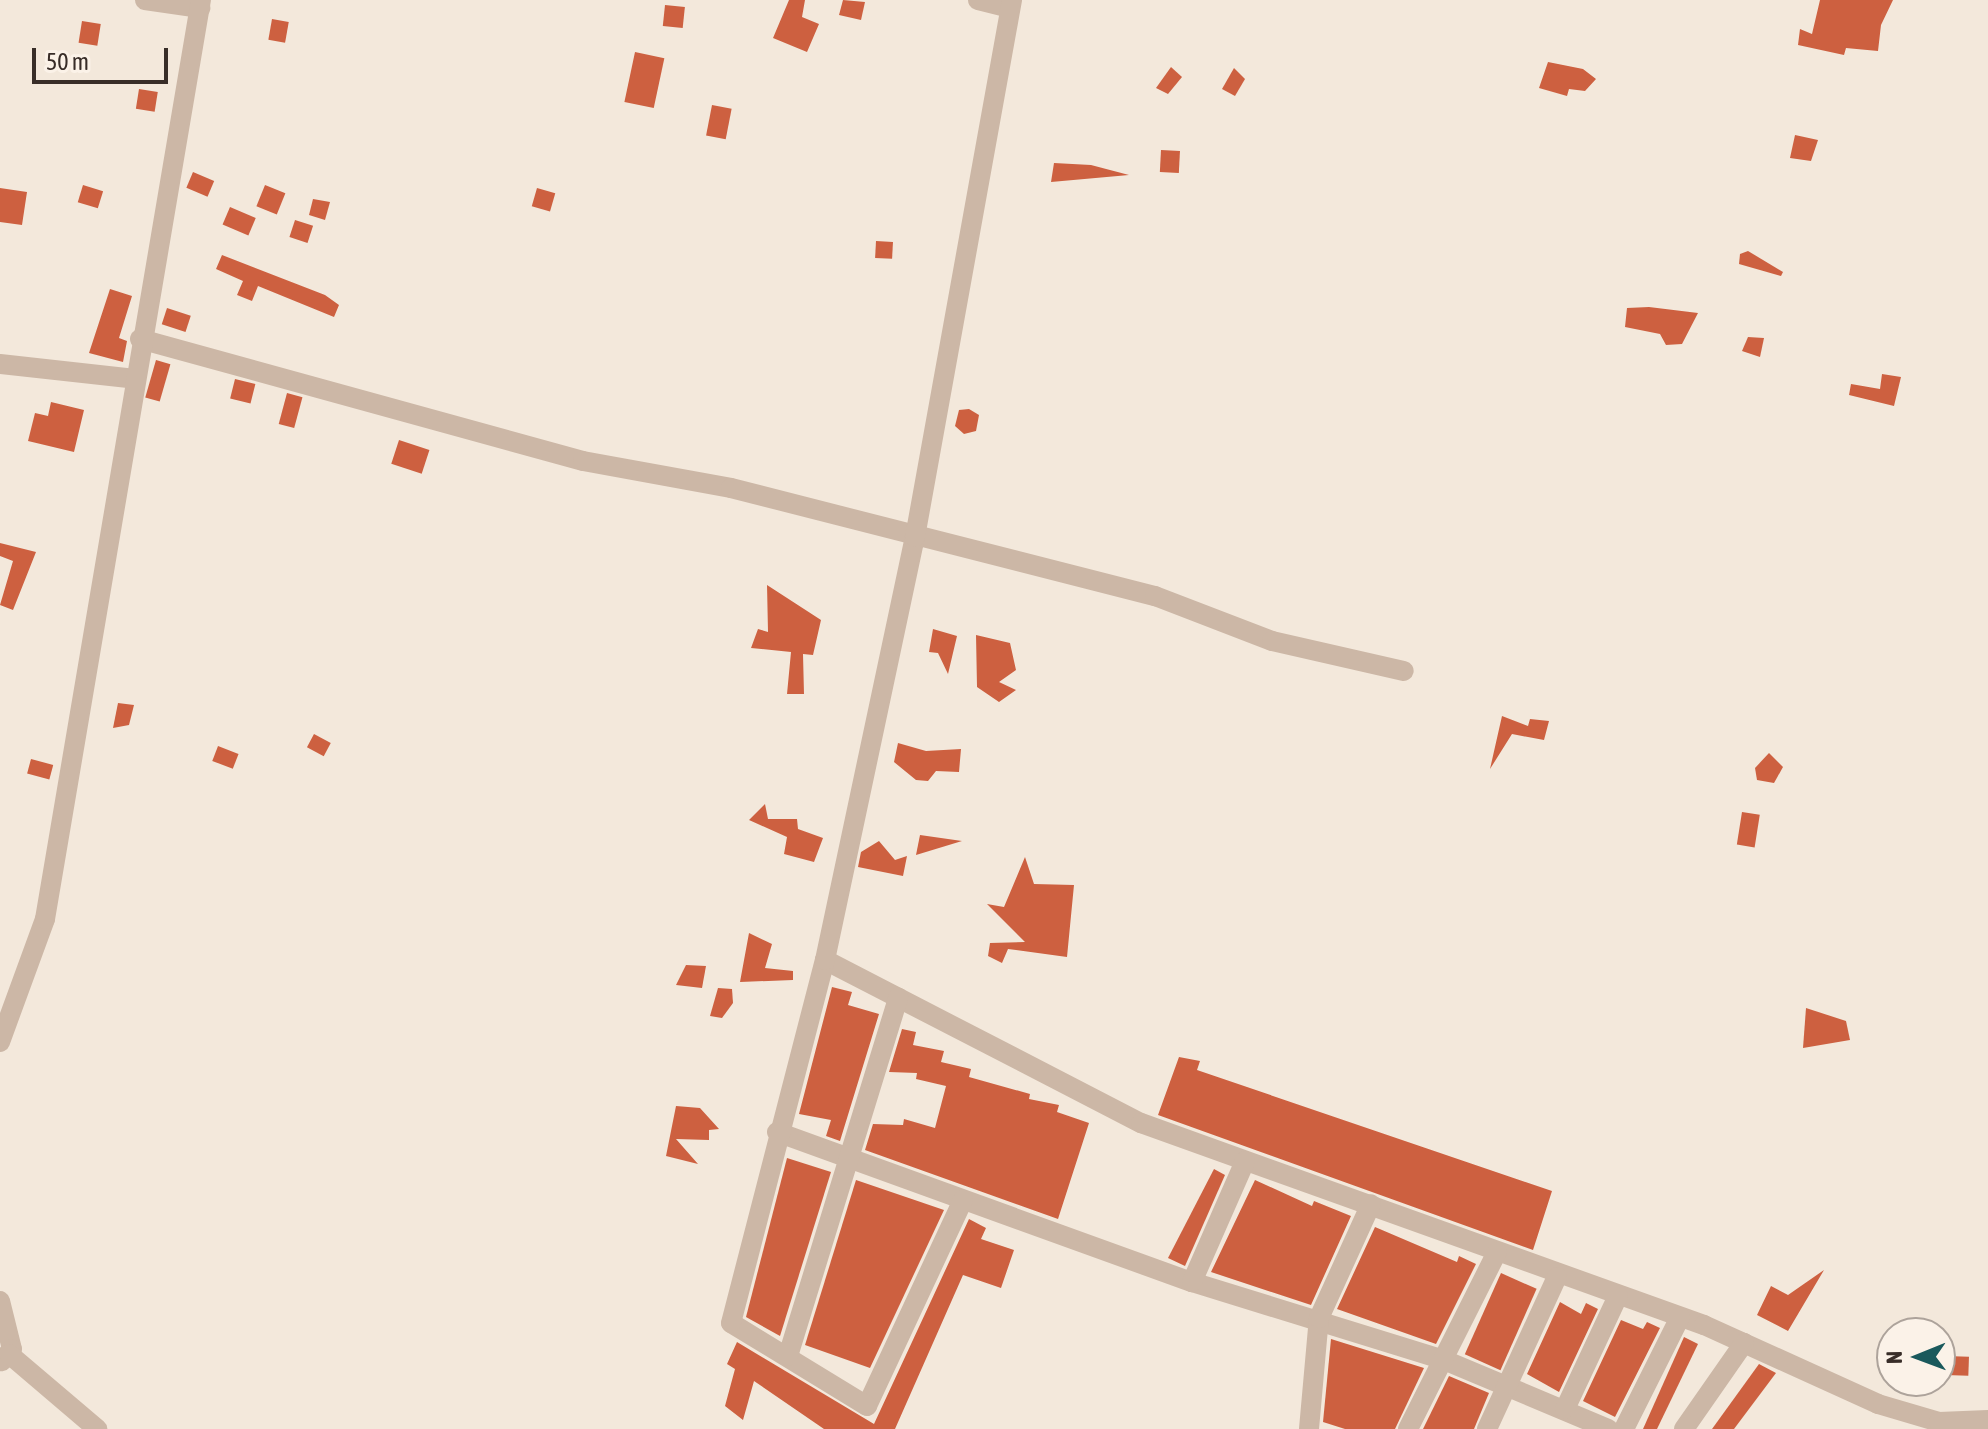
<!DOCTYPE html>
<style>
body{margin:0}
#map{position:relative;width:1988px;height:1429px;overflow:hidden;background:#f3e8db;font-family:"Asap Condensed",sans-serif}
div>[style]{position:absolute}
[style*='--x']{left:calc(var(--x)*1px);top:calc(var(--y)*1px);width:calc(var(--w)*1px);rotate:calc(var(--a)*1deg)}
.building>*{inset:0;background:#cd6040;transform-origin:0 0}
.minor>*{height:20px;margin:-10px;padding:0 10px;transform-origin:10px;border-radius:10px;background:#ccb7a6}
span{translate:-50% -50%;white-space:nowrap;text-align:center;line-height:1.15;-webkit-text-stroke:6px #fbf2e8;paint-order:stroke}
.north{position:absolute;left:1876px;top:1317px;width:80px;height:80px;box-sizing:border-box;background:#fbf2e8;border:2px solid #ada39b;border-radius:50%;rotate:269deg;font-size:22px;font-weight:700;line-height:32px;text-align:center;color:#382d28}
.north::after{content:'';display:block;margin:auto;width:28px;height:36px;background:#1a595c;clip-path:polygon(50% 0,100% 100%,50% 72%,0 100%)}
.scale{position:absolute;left:32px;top:48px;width:136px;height:36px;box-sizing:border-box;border:4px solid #382d28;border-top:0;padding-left:10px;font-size:24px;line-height:28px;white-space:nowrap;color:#382d28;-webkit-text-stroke:6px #fbf2e8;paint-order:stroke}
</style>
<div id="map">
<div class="building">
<i style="clip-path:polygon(789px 0,805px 0,802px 17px,819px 24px,807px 52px,773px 38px)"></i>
<i style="clip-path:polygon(843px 0,865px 2px,861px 20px,839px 15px)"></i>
<i style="clip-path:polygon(1820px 0,1893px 0,1881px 25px,1878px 51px,1846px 48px,1844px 55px,1798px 45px,1800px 29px,1812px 34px)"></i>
<i style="left:665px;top:5px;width:20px;height:21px;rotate:6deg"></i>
<i style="left:272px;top:19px;width:17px;height:21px;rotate:10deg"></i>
<i style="left:82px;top:21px;width:19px;height:22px;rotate:9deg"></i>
<i style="left:635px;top:52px;width:30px;height:51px;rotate:12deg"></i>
<i style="clip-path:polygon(1548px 62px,1583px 69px,1596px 79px,1585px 91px,1569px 89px,1567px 96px,1539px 88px)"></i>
<i style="clip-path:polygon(1171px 67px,1182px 77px,1168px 94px,1156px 88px)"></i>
<i style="clip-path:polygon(1234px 68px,1245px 79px,1235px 96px,1222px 89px)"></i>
<i style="left:139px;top:89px;width:19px;height:20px;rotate:9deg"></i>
<i style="left:712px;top:105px;width:20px;height:31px;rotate:11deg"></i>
<i style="clip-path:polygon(1795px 135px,1818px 140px,1811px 161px,1790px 158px)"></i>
<i style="left:1161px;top:150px;width:19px;height:22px;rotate:3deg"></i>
<i style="clip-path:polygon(1054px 163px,1091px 165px,1129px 175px,1051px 182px)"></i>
<i style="left:193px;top:172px;width:23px;height:17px;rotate:23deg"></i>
<i style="left:83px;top:185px;width:21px;height:18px;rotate:17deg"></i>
<i style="left:265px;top:185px;width:22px;height:23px;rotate:22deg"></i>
<i style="clip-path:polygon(0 188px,27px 192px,22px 225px,0 222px)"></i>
<i style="left:537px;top:188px;width:19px;height:19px;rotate:16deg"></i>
<i style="clip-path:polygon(313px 199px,330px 202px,325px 220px,309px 215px)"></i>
<i style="left:230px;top:207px;width:28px;height:19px;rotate:23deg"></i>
<i style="left:295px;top:220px;width:19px;height:18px;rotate:18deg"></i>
<i style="left:876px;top:241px;width:17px;height:17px;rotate:3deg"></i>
<i style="clip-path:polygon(1748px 251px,1783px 272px,1781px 276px,1739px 264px,1740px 254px)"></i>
<i style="clip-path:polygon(222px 255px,325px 295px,339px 305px,334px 317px,258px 286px,252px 301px,237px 295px,243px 281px,216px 269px)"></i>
<i style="clip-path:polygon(110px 289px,132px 296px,119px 338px,127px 341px,123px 362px,89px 353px)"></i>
<i style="left:167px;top:308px;width:25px;height:17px;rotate:18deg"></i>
<i style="clip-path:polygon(1627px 308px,1649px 307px,1698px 313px,1682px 344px,1666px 345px,1660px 334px,1625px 327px)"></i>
<i style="clip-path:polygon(1748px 337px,1764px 338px,1760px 357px,1742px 351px)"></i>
<i style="left:156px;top:360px;width:15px;height:39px;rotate:16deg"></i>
<i style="clip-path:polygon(1882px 374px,1901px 377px,1894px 406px,1849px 395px,1851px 384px,1880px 389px)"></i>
<i style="left:235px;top:379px;width:21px;height:20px;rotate:14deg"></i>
<i style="left:287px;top:393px;width:16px;height:32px;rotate:15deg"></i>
<i style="clip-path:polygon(51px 402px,84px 410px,74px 452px,28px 441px,35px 413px,48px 416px)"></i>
<i style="clip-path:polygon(969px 409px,979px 415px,976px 431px,964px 434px,955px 426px,959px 410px)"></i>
<i style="left:399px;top:440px;width:32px;height:25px;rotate:18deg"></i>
<i style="clip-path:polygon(0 543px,36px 552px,13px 610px,0 605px,13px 561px,0 556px)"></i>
<i style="clip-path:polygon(767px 585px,821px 620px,813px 655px,803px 654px,804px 694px,787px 694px,791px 652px,751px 648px,758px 629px,768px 632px)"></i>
<i style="clip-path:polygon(933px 629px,957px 636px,948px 674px,938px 653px,929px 652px)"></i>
<i style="clip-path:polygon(976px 635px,1010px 643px,1016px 670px,999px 682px,1016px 690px,999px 702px,977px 687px)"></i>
<i style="clip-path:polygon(118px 703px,134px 705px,129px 725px,113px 728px)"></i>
<i style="clip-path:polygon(1502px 716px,1528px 726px,1530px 719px,1549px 721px,1544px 740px,1512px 734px,1490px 769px)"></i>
<i style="left:314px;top:734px;width:19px;height:15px;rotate:28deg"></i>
<i style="clip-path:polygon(898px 743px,926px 751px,961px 749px,959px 772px,936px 771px,928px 781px,916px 780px,894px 762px)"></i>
<i style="left:218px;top:746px;width:22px;height:16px;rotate:21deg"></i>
<i style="clip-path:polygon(1769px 753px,1783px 767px,1774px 783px,1757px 780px,1755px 768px)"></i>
<i style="left:31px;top:759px;width:23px;height:15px;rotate:15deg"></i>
<i style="clip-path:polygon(765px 804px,768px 819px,797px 819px,798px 829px,823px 838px,814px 862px,784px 854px,787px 837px,749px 820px)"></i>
<i style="left:1742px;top:812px;width:18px;height:33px;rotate:9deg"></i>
<i style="clip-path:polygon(920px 835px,962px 841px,916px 855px)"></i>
<i style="clip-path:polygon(879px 841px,895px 860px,907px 856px,903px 876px,858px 867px,861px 852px)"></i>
<i style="clip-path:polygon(1025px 857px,1034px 884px,1074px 885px,1067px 957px,1008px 949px,1002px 963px,988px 956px,990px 943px,1025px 942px,987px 904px,1004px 907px)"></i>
<i style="clip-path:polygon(749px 933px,772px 944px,765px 968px,793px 971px,793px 980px,740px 982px)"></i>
<i style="clip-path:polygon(686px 965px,706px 966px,702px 988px,676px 985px)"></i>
<i style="clip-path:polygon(832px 987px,852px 992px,848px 1005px,879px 1014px,840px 1141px,826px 1136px,831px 1120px,799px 1114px)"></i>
<i style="clip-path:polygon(718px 988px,732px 989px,733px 1003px,722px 1018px,710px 1016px)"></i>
<i style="clip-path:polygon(1806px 1008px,1846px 1021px,1850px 1040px,1803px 1048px)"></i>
<i style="clip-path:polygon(902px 1029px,916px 1032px,913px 1045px,944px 1051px,941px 1062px,971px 1069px,969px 1077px,1030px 1094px,1029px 1099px,1059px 1105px,1057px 1112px,1089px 1123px,1058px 1219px,865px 1150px,873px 1124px,903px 1125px,904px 1119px,935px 1128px,946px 1086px,916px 1079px,917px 1073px,889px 1072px)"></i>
<i style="clip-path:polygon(1179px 1057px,1200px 1061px,1197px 1070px,1552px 1191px,1533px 1250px,1158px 1115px)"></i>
<i style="clip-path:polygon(676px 1106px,700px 1108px,719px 1129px,709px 1130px,709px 1140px,676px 1139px,698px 1164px,666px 1156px)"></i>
<i style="clip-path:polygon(787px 1158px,831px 1172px,780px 1336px,746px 1317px)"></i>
<i style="clip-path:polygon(1214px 1169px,1225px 1175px,1185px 1266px,1168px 1258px)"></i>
<i style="clip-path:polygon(856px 1180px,944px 1210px,870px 1368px,805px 1345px)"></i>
<i style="clip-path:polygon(1255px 1180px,1312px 1206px,1314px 1201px,1351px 1216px,1311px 1305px,1211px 1272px)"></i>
<i style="clip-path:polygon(969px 1219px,986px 1228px,981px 1239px,1014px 1250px,1001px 1288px,963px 1275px,895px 1429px,824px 1429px,754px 1381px,743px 1420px,725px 1406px,735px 1369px,727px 1364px,737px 1342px,874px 1424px)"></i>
<i style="clip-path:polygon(1375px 1227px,1457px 1262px,1459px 1256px,1476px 1264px,1436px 1344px,1337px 1309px)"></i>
<i style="clip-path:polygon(1824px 1270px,1788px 1331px,1757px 1315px,1771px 1286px,1788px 1295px)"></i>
<i style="left:1501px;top:1273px;width:39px;height:89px;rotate:24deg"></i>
<i style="clip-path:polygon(1560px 1302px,1581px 1314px,1586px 1303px,1598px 1309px,1559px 1392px,1527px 1374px)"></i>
<i style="clip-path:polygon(1621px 1320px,1643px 1329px,1647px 1322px,1660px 1328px,1615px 1417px,1583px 1401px)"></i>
<i style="clip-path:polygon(1684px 1337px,1698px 1344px,1657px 1429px,1643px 1429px)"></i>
<i style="clip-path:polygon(1331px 1339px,1424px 1368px,1395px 1429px,1345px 1429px,1323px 1422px)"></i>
<i style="left:1946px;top:1356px;width:23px;height:19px;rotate:2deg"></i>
<i style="clip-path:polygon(1759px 1364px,1776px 1373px,1734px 1429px,1712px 1429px)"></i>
<i style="clip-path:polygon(1449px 1376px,1489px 1393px,1474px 1429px,1423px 1429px)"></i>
</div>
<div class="minor">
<i style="--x:145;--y:0;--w:56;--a:8.3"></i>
<i style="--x:978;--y:0;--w:33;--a:14"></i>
<i style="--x:140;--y:339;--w:459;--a:15.4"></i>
<i style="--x:583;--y:461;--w:150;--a:10.3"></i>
<i style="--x:731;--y:488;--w:438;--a:14.3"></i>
<i style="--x:1155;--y:596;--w:125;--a:21"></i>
<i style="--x:1272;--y:641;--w:135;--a:12.8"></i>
<i style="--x:0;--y:364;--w:136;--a:6.3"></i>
<i style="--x:825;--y:960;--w:356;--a:27.3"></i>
<i style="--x:1141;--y:1123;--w:598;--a:19.74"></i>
<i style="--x:1704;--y:1325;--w:191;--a:24.4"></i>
<i style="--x:1878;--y:1404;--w:64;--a:16.4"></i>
<i style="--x:1939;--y:1422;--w:49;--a:-2.3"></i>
<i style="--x:0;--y:1042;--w:131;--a:-69.9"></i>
<i style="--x:45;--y:919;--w:932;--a:-80.37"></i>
<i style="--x:777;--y:1132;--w:441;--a:19.9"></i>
<i style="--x:1192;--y:1282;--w:264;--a:17.2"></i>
<i style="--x:1444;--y:1360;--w:178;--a:22.8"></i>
<i style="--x:963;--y:1200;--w:227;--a:115"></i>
<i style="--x:867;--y:1406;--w:159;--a:-148.6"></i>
<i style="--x:731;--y:1323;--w:375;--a:-75.5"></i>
<i style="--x:825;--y:960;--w:432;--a:-78"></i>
<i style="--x:915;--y:537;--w:546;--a:-79.76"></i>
<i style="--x:1192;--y:1282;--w:132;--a:-66.3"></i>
<i style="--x:0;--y:1301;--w:49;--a:76"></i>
<i style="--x:12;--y:1349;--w:16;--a:130"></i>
<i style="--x:9;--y:1354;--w:116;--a:40.4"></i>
<i style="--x:788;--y:1356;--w:375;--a:-72.9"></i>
<i style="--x:1565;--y:1409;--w:125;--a:-64.9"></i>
<i style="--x:1309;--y:1429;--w:111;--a:-84.9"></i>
<i style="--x:1319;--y:1318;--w:125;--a:-65.5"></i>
<i style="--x:1408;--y:1429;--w:198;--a:-63.3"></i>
<i style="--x:1487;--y:1429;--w:167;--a:-65.3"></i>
<i style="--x:1624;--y:1429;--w:125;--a:-63.4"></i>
<i style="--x:1684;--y:1429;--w:105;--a:-55.1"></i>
</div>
<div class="north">N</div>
<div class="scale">50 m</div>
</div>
